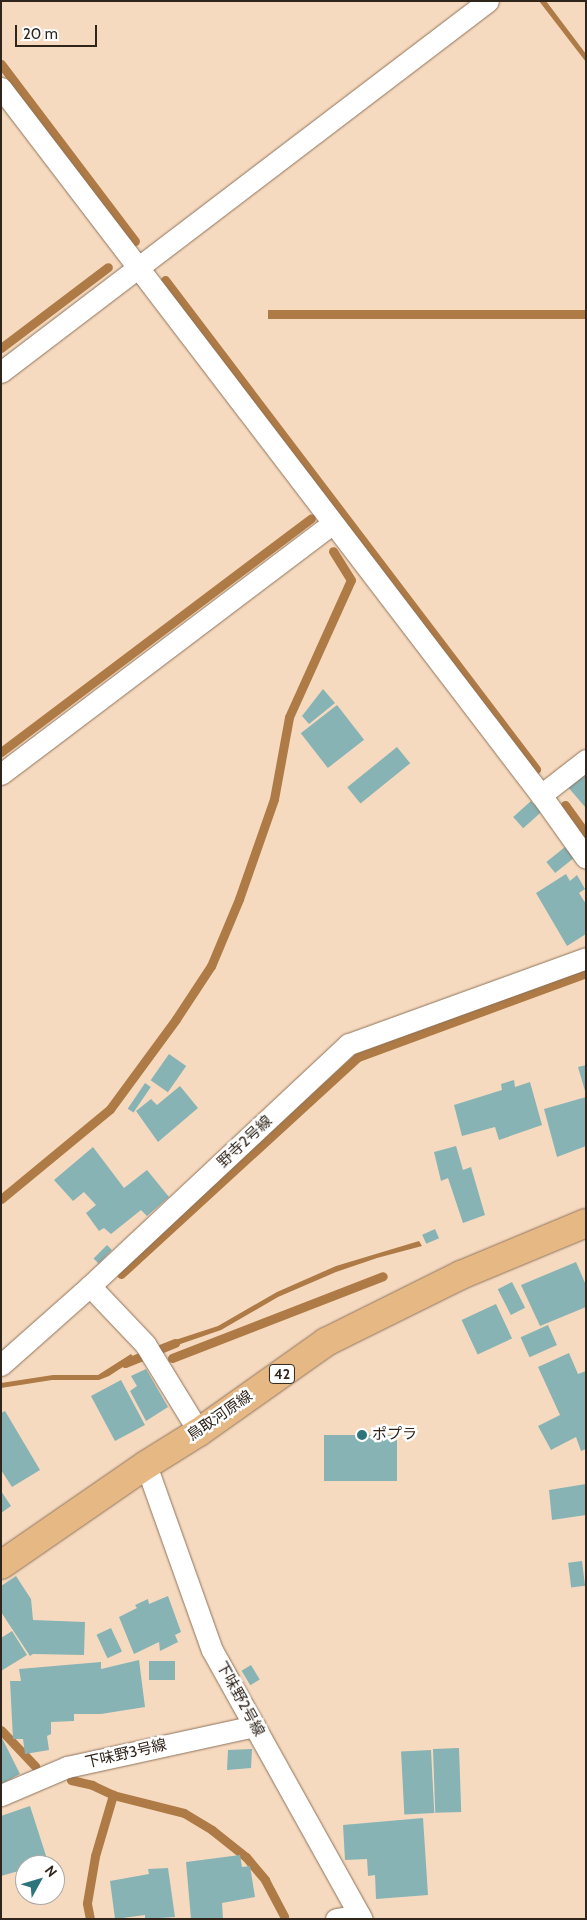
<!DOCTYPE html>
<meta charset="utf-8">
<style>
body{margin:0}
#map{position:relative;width:587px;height:1920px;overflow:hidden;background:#f6dabf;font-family:Cabin,"Noto Sans JP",sans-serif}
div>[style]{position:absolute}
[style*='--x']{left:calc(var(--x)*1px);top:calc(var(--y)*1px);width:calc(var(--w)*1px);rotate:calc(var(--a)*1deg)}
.water>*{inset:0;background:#ae7a45;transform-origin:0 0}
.stream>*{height:9px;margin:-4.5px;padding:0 4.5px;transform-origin:4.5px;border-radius:4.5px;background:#ae7a45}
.building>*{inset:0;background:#87b3b5;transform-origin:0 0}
.roads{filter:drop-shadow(0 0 1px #8e745c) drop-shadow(0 0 1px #8e745c)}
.minor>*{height:21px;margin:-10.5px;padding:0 10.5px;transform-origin:10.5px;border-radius:10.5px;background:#fff}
.primary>*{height:28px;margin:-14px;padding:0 14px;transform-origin:14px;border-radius:14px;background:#e6b883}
.dots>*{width:14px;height:14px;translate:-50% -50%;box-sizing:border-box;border:2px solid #fff;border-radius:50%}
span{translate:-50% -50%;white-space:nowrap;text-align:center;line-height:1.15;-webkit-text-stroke:5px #fff;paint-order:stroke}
.shield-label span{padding:1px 4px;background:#fff;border:1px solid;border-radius:4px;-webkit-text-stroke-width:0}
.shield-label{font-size:14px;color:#2f251b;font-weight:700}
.street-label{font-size:15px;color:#2f251b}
.poi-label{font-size:15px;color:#2f251b}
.left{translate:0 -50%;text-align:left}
.frame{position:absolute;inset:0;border:2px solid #2f251b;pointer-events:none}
.north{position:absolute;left:15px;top:1855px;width:50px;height:50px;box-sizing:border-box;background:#fff;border:1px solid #aca8a4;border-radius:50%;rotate:51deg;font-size:14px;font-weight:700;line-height:20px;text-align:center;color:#2f251b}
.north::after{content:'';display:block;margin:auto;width:18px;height:22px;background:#2c757a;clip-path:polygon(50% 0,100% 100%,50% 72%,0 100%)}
.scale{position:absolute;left:15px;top:25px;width:82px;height:22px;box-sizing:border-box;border:2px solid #2f251b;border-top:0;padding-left:6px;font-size:15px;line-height:18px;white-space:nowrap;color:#2f251b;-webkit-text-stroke:4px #fff;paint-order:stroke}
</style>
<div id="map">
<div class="water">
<i style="clip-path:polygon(539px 1px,546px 1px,586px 54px,586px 62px)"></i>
<i style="left:586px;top:310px;width:9px;height:318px;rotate:90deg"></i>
<i style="clip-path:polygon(419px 1241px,422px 1246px,377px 1258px,336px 1272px,278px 1297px,221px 1330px,166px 1349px,163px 1344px,218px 1326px,277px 1292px,336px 1266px)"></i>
<i style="clip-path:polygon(131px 1354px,135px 1359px,109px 1376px,99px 1380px,52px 1380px,1px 1388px,1px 1383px,53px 1375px,98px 1375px)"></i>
</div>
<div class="stream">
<i style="--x:1;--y:64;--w:222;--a:52.9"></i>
<i style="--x:165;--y:280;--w:614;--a:52.81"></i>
<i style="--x:1;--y:348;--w:134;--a:-37.1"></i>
<i style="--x:1;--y:752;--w:388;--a:-37"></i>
<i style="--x:565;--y:805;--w:36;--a:54"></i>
<i style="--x:1;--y:1199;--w:141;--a:-39.5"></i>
<i style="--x:110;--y:1109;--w:112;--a:-53.7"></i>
<i style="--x:176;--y:1019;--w:64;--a:-56.6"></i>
<i style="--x:211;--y:966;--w:73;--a:-67.3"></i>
<i style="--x:239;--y:899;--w:106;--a:-70.7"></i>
<i style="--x:274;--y:799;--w:83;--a:-79.6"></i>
<i style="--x:289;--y:717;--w:150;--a:-65.7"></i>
<i style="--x:351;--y:580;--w:34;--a:-122"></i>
<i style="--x:121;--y:1274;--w:321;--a:-42.5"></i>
<i style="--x:358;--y:1057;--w:243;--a:-20.2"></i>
<i style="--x:172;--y:1358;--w:226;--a:-21.2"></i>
<i style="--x:125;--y:1363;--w:54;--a:-21.8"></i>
<i style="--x:1;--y:1730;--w:50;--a:46.6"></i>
<i style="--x:71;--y:1780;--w:22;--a:13"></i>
<i style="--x:92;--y:1785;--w:23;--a:25"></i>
<i style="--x:113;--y:1795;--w:73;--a:14.2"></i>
<i style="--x:184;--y:1813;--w:33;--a:31"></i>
<i style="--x:212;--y:1830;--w:43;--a:38.5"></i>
<i style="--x:246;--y:1857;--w:30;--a:50"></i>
<i style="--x:265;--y:1880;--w:41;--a:62.2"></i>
<i style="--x:90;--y:1919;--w:16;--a:-101"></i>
<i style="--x:87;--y:1903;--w:48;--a:-80.3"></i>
<i style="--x:95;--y:1856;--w:64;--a:-73.6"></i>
</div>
<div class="building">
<i style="clip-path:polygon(323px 689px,335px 703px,309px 724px,302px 716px)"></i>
<i style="left:337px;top:705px;width:44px;height:46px;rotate:52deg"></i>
<i style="left:397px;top:747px;width:21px;height:64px;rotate:51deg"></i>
<i style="clip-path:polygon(586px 772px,586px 808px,567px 786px)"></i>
<i style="left:531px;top:801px;width:15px;height:24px;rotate:48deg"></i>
<i style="left:565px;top:847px;width:14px;height:24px;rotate:51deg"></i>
<i style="clip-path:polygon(566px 874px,570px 881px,577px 875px,585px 889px,579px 893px,586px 904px,586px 934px,567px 946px,536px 893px)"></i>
<i style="left:169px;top:1054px;width:21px;height:32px;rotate:35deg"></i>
<i style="clip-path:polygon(586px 1065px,586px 1091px,585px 1091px,578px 1067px)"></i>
<i style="clip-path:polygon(514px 1080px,515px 1087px,530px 1082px,542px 1125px,499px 1140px,495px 1127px,462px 1136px,454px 1105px,502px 1090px,501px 1084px)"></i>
<i style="left:145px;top:1083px;width:7px;height:31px;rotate:34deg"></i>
<i style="clip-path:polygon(180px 1086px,198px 1108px,158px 1142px,136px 1111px,151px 1099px,157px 1105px)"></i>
<i style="clip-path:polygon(586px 1097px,586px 1146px,557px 1157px,544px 1109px)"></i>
<i style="clip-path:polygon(456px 1146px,463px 1170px,471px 1167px,485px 1215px,463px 1223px,448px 1178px,441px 1181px,434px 1152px)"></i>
<i style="clip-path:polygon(93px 1147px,124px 1188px,147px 1170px,169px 1197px,147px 1216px,141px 1210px,111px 1234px,104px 1228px,99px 1231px,86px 1213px,96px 1205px,84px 1192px,73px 1201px,54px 1180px)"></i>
<i style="left:435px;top:1229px;width:10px;height:14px;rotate:66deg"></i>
<i style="left:107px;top:1245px;width:7px;height:19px;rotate:45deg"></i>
<i style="clip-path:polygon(576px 1262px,586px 1285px,586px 1307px,540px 1326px,521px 1285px)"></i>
<i style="left:512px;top:1282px;width:29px;height:16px;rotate:63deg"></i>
<i style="left:496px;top:1304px;width:38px;height:38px;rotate:65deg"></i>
<i style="left:548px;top:1325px;width:22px;height:30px;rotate:66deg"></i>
<i style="clip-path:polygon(569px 1353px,578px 1374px,586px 1371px,586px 1449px,581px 1451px,576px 1437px,551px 1450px,538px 1426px,560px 1415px,538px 1367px)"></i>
<i style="clip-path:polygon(146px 1369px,168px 1407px,146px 1421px,130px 1391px,137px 1386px,131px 1376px)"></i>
<i style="left:121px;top:1380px;width:51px;height:34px;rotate:62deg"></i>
<i style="clip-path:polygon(5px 1411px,40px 1470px,12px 1487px,1px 1470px,1px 1413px)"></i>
<i style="left:397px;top:1435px;width:46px;height:73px;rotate:90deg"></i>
<i style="clip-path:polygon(586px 1484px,586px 1515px,552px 1520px,549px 1490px)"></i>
<i style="clip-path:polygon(1px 1491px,11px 1506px,1px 1513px)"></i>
<i style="left:582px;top:1561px;width:25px;height:14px;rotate:83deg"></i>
<i style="clip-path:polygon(16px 1576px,31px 1599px,33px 1620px,85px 1622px,84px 1655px,33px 1654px,30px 1656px,1px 1612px,1px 1586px)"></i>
<i style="clip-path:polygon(168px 1596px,181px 1632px,175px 1635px,178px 1642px,160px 1651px,159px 1642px,134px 1654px,119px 1617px,137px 1608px,135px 1605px,148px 1599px,149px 1604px)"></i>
<i style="left:111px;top:1628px;width:26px;height:16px;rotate:65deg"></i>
<i style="clip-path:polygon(12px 1631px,27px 1655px,1px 1671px,1px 1638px)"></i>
<i style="clip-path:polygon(139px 1660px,145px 1707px,101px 1714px,74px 1714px,74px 1721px,51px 1722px,51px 1734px,47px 1736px,49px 1750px,25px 1754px,23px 1739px,13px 1739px,10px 1681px,21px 1681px,19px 1669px,101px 1662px,101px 1669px)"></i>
<i style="left:175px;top:1661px;width:19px;height:26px;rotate:90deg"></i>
<i style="left:251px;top:1665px;width:17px;height:11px;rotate:59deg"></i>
<i style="clip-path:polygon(1px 1736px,20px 1774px,1px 1784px)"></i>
<i style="left:459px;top:1748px;width:64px;height:26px;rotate:88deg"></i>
<i style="clip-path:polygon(252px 1749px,251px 1768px,227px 1770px,228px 1750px)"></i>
<i style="left:431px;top:1750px;width:63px;height:30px;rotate:87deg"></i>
<i style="clip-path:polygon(30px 1806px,49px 1865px,25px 1865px,25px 1874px,22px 1870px,1px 1876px,1px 1816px)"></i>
<i style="clip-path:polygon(423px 1818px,428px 1895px,376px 1899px,375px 1875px,368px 1876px,367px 1859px,345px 1860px,343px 1825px)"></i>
<i style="clip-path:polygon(240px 1855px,242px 1867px,250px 1866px,255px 1897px,222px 1903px,223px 1919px,191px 1919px,186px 1862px)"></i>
<i style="clip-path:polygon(168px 1868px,175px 1917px,145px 1919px,145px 1915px,115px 1919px,110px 1881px,149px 1874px,148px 1869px)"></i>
</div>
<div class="roads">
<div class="minor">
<i style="--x:1;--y:88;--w:890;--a:52.63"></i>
<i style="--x:541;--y:795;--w:77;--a:54.5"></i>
<i style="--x:1;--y:372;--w:612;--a:-37.3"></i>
<i style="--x:1;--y:774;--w:416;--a:-37.1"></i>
<i style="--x:541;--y:795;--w:57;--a:-37.9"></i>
<i style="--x:1;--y:1365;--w:119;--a:-41.6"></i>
<i style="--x:199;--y:1432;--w:103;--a:-121.5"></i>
<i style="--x:145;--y:1344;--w:80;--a:-133.5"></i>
<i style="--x:90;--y:1286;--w:354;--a:-43.1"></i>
<i style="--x:349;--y:1044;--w:252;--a:-19.9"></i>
<i style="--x:146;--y:1465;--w:196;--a:70.4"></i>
<i style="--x:212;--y:1650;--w:308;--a:60.9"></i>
<i style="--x:1;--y:1795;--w:72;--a:-23"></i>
<i style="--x:67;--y:1767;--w:192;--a:-12.3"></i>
<i style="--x:336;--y:1919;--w:24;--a:-9"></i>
</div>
<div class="primary">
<i style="--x:1;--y:1565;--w:176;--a:-34.6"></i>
<i style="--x:146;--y:1465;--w:62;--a:-31.9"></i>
<i style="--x:199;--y:1432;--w:156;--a:-35.3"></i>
<i style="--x:326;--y:1342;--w:151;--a:-26.4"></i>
<i style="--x:461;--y:1275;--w:135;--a:-22.6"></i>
</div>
</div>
<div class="dots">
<i style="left:362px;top:1435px;background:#2c757a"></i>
</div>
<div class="shield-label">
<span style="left:282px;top:1374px">42</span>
</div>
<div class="street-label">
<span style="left:245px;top:1142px;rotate:-43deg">野寺2号線</span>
<span style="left:220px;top:1416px;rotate:-35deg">鳥取河原線</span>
<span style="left:240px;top:1699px;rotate:61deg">下味野2号線</span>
<span style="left:126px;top:1754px;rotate:-13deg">下味野3号線</span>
</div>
<div class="poi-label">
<span class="left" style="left:372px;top:1435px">ポプラ</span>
</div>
<div class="frame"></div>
<div class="north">N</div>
<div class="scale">20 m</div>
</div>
